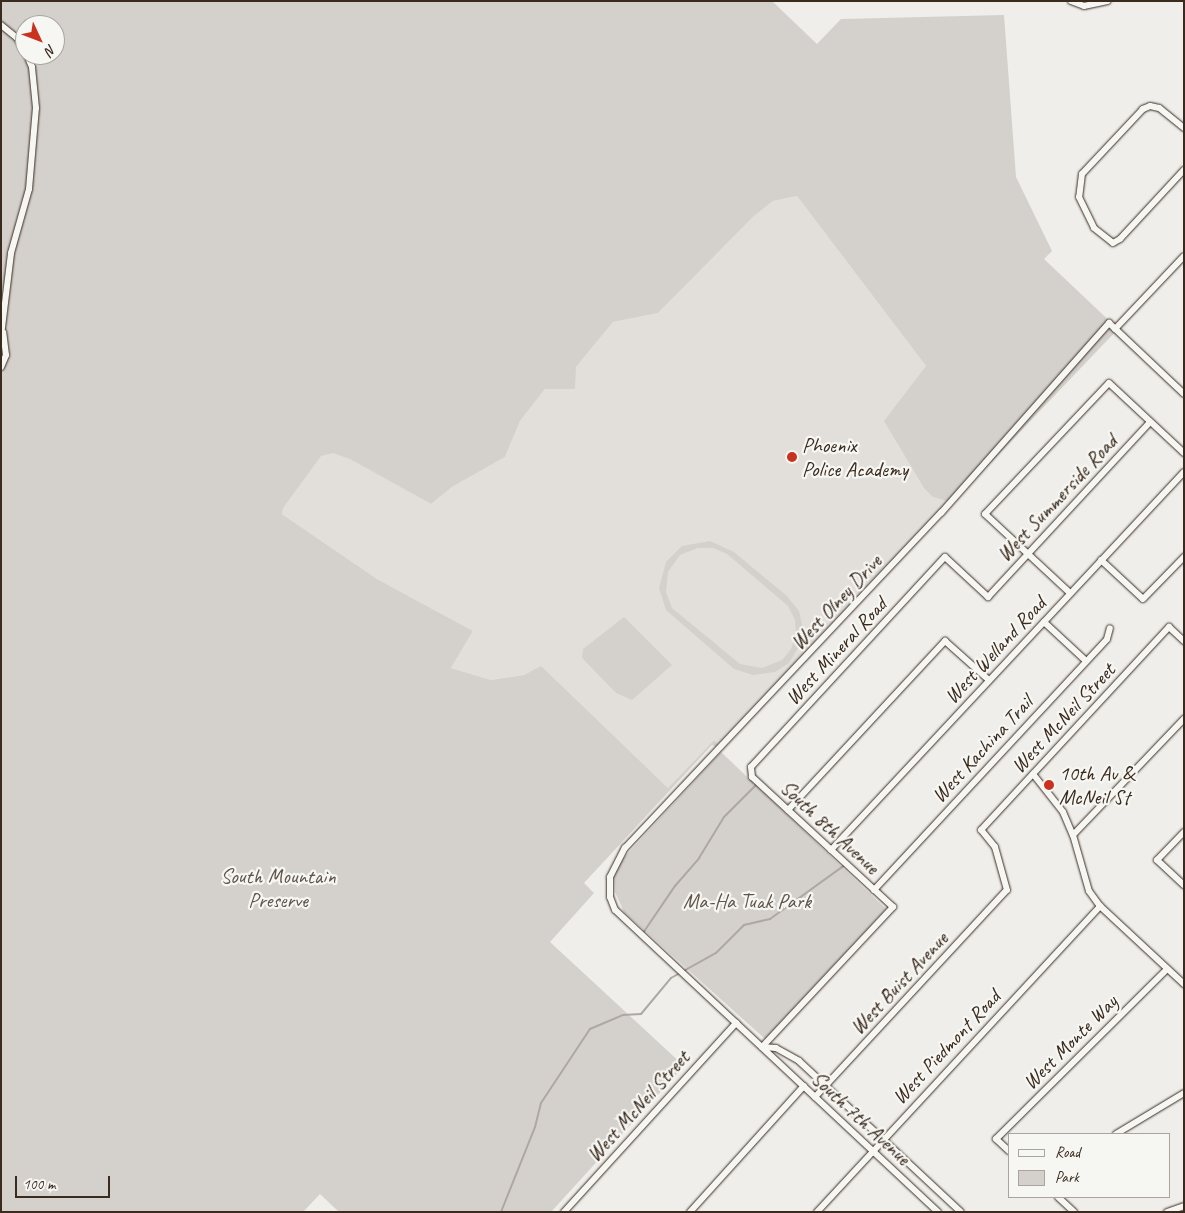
<!DOCTYPE html>
<style>
body{margin:0}
#map{position:relative;width:1185px;height:1213px;overflow:hidden;background:#efeeea;font-family:Caveat,sans-serif}
div>[style]{position:absolute}
[style*='--x']{left:calc(var(--x)*1px);top:calc(var(--y)*1px);width:calc(var(--w)*1px);rotate:calc(var(--a)*1deg)}
.built>*{inset:0;background:#e2dfdb}
.green>*{inset:0;background:#d4d1cc}
.stream>*{height:2px;margin:-1px;padding:0 1px;transform-origin:1px;border-radius:1px;background:#afa8a1}
.roads{filter:drop-shadow(0 0 1px #3b2a1e) drop-shadow(0 0 1px #3b2a1e)}
.street>*{height:6px;margin:-3px;padding:0 3px;transform-origin:3px;border-radius:3px;background:#f6f6f2}
.dots>*{width:14px;height:14px;translate:-50% -50%;box-sizing:border-box;border:2px solid #f6f6f2;border-radius:50%}
span{translate:-50% -50%;white-space:nowrap;text-align:center;line-height:1.15;-webkit-text-stroke:4.5px #f6f6f2;paint-order:stroke}
.poi-label{font-size:21px;color:#3b2a1e}
.left{translate:0 -50%;text-align:left}
.street-label{font-size:21px;color:#3b2a1e}
.park-label{font-size:21px;color:#61544a}
.frame{position:absolute;inset:0;border:2px solid #3b2a1e;pointer-events:none}
.legend{position:absolute;left:1008px;top:1133px;width:162px;height:65px;box-sizing:border-box;background:#f6f6f2;border:1px solid #aba49d;margin:0;padding:6px 9px;list-style:none;font-size:15px;color:#3b2a1e}
.legend li{display:flex;align-items:center;gap:10px;height:25px}
.legend b{width:25px;border:1px solid #aba49d}
.north{position:absolute;left:15px;top:15px;width:50px;height:50px;box-sizing:border-box;background:#f6f6f2;border:1px solid #aba49d;border-radius:50%;rotate:133deg;font-size:14px;font-weight:700;line-height:20px;text-align:center;color:#3b2a1e}
.north::after{content:'';display:block;margin:auto;width:18px;height:22px;background:#c8321e;clip-path:polygon(50% 0,100% 100%,50% 72%,0 100%)}
.scale{position:absolute;left:15px;top:1176px;width:95px;height:22px;box-sizing:border-box;border:2px solid #3b2a1e;border-top:0;padding-left:6px;font-size:15px;line-height:18px;white-space:nowrap;color:#3b2a1e;-webkit-text-stroke:4px #f6f6f2;paint-order:stroke}
</style>
<div id="map">
<div class="built">
<i style="clip-path:polygon(797px 196px,926px 366px,933px 497px,948px 501px,719px 745px,714px 740px,668px 788px,541px 667px,524px 675px,491px 680px,451px 668px,473px 631px,377px 579px,278px 511px,324px 444px,431px 504px,452px 487px,505px 457px,520px 421px,545px 389px,576px 367px,613px 322px,658px 313px,753px 217px,773px 201px)"></i>
</div>
<div class="green">
<i style="clip-path:polygon(evenodd,1px 1px,772px 1px,817px 44px,841px 19px,1004px 15px,1016px 177px,1052px 251px,1044px 259px,1118px 329px,719px 748px,712px 745px,584px 883px,594px 893px,550px 942px,684px 1066px,551px 1212px,339px 1212px,320px 1194px,303px 1212px,1px 1212px,1px 1px,25px 25px,55px 25px,55px 55px,25px 55px,25px 25px,1px 1px,797px 196px,926px 366px,884px 421px,924px 488px,933px 497px,947px 501px,719px 745px,714px 740px,668px 788px,541px 666px,524px 675px,491px 680px,451px 668px,473px 631px,377px 579px,282px 514px,283px 508px,321px 456px,333px 453px,350px 459px,431px 504px,452px 487px,505px 457px,520px 421px,545px 389px,575px 389px,576px 367px,613px 322px,658px 313px,753px 217px,773px 201px,797px 196px)"></i>
<i style="clip-path:polygon(evenodd,710px 541px,734px 552px,787px 596px,799px 611px,803px 629px,800px 645px,789px 663px,775px 672px,753px 675px,734px 669px,666px 610px,659px 588px,666px 562px,682px 546px,710px 541px,698px 548px,713px 548px,727px 554px,788px 606px,795px 620px,796px 635px,791px 649px,782px 660px,762px 668px,740px 664px,672px 608px,666px 592px,668px 572px,680px 555px,698px 548px)"></i>
<i style="clip-path:polygon(624px 617px,672px 665px,632px 700px,616px 693px,582px 658px,583px 649px)"></i>
<i style="clip-path:polygon(721px 752px,886px 909px,765px 1039px,624px 912px,615px 892px,614px 877px,619px 863px)"></i>
</div>
<div class="stream">
<i style="--x:643;--y:933;--w:57;--a:-55.8"></i>
<i style="--x:675;--y:886;--w:37;--a:-49"></i>
<i style="--x:699;--y:858;--w:48;--a:-58.6"></i>
<i style="--x:724;--y:817;--w:47;--a:-45"></i>
<i style="--x:501;--y:1212;--w:92;--a:-68.2"></i>
<i style="--x:535;--y:1127;--w:25;--a:-76"></i>
<i style="--x:541;--y:1103;--w:89;--a:-56.5"></i>
<i style="--x:590;--y:1029;--w:36;--a:-23"></i>
<i style="--x:623;--y:1015;--w:18;--a:-3"></i>
<i style="--x:641;--y:1014;--w:47;--a:-50.2"></i>
<i style="--x:671;--y:978;--w:51;--a:-29.1"></i>
<i style="--x:716;--y:953;--w:40;--a:-45"></i>
<i style="--x:744;--y:925;--w:27;--a:-13"></i>
<i style="--x:770;--y:919;--w:92;--a:-35.8"></i>
</div>
<div class="roads">
<div class="street">
<i style="--x:1071;--y:1;--w:14;--a:21"></i>
<i style="--x:1084;--y:6;--w:24;--a:-12"></i>
<i style="--x:1;--y:25;--w:21;--a:39"></i>
<i style="--x:17;--y:38;--w:16;--a:60"></i>
<i style="--x:1184;--y:128;--w:32;--a:-141"></i>
<i style="--x:1159;--y:108;--w:9;--a:-167"></i>
<i style="--x:1150;--y:106;--w:8;--a:157"></i>
<i style="--x:1143;--y:109;--w:89;--a:133.2"></i>
<i style="--x:1082;--y:174;--w:23;--a:97"></i>
<i style="--x:1079;--y:197;--w:34;--a:64"></i>
<i style="--x:1094;--y:228;--w:24;--a:38"></i>
<i style="--x:1113;--y:243;--w:8;--a:-30"></i>
<i style="--x:1120;--y:239;--w:94;--a:-47.2"></i>
<i style="--x:1115;--y:329;--w:100;--a:-46.6"></i>
<i style="--x:1;--y:336;--w:84;--a:-83.1"></i>
<i style="--x:11;--y:253;--w:66;--a:-74.3"></i>
<i style="--x:29;--y:189;--w:81;--a:-85.1"></i>
<i style="--x:36;--y:108;--w:41;--a:-95.6"></i>
<i style="--x:32;--y:67;--w:13;--a:-113"></i>
<i style="--x:1;--y:367;--w:13;--a:-67"></i>
<i style="--x:6;--y:355;--w:23;--a:-97"></i>
<i style="--x:1101;--y:560;--w:57;--a:42.9"></i>
<i style="--x:1143;--y:599;--w:59;--a:-45.7"></i>
<i style="--x:1070;--y:593;--w:116;--a:-137.1"></i>
<i style="--x:985;--y:514;--w:180;--a:-46.6"></i>
<i style="--x:1109;--y:383;--w:103;--a:43"></i>
<i style="--x:1044;--y:622;--w:57;--a:42.9"></i>
<i style="--x:1033;--y:774;--w:48;--a:51.7"></i>
<i style="--x:1063;--y:812;--w:25;--a:67"></i>
<i style="--x:1073;--y:835;--w:58;--a:74.1"></i>
<i style="--x:1089;--y:891;--w:19;--a:54"></i>
<i style="--x:1100;--y:906;--w:115;--a:42.9"></i>
<i style="--x:788;--y:810;--w:231;--a:-47.1"></i>
<i style="--x:945;--y:641;--w:59;--a:41.6"></i>
<i style="--x:1184;--y:832;--w:39;--a:134"></i>
<i style="--x:1157;--y:860;--w:37;--a:43"></i>
<i style="--x:1073;--y:835;--w:161;--a:-46.3"></i>
<i style="--x:831;--y:850;--w:517;--a:-46.96"></i>
<i style="--x:874;--y:890;--w:342;--a:-47.1"></i>
<i style="--x:1107;--y:639;--w:11;--a:-75"></i>
<i style="--x:762;--y:1047;--w:192;--a:-46.9"></i>
<i style="--x:893;--y:907;--w:192;--a:-137.3"></i>
<i style="--x:752;--y:777;--w:10;--a:-96"></i>
<i style="--x:751;--y:767;--w:286;--a:-47.3"></i>
<i style="--x:945;--y:557;--w:59;--a:42.9"></i>
<i style="--x:988;--y:597;--w:238;--a:-47.2"></i>
<i style="--x:762;--y:1047;--w:14;--a:4"></i>
<i style="--x:776;--y:1048;--w:26;--a:29"></i>
<i style="--x:799;--y:1061;--w:221;--a:43"></i>
<i style="--x:815;--y:1097;--w:282;--a:-47.2"></i>
<i style="--x:1007;--y:890;--w:45;--a:-105.6"></i>
<i style="--x:995;--y:847;--w:22;--a:-129"></i>
<i style="--x:981;--y:830;--w:277;--a:-47.2"></i>
<i style="--x:1169;--y:627;--w:21;--a:43"></i>
<i style="--x:1116;--y:1134;--w:79;--a:-31.1"></i>
<i style="--x:1009;--y:1151;--w:18;--a:-137"></i>
<i style="--x:996;--y:1139;--w:241;--a:-44.8"></i>
<i style="--x:1058;--y:1197;--w:22;--a:43"></i>
<i style="--x:564;--y:1212;--w:256;--a:-47.7"></i>
<i style="--x:690;--y:1212;--w:170;--a:-47.9"></i>
<i style="--x:817;--y:1212;--w:417;--a:-47.2"></i>
<i style="--x:938;--y:1212;--w:442;--a:-136.9"></i>
<i style="--x:615;--y:910;--w:14;--a:-111"></i>
<i style="--x:610;--y:897;--w:20;--a:-90"></i>
<i style="--x:610;--y:877;--w:33;--a:-63"></i>
<i style="--x:625;--y:848;--w:461;--a:-46.7"></i>
<i style="--x:941;--y:513;--w:254;--a:-48.5"></i>
<i style="--x:1109;--y:323;--w:103;--a:43.4"></i>
<i style="--x:1167;--y:1212;--w:18;--a:-19"></i>
</div>
</div>
<div class="dots">
<i style="left:792px;top:457px;background:#c8321e"></i>
<i style="left:1049px;top:785px;background:#c8321e"></i>
</div>
<div class="poi-label">
<span class="left" style="left:802px;top:457px">Phoenix<br>Police Academy</span>
<span class="left" style="left:1059px;top:785px">10th Av &amp;<br>McNeil St</span>
</div>
<div class="street-label">
<span style="left:1057px;top:498px;rotate:-47deg">West Summerside Road</span>
<span style="left:836px;top:602px;rotate:-47deg">West Olney Drive</span>
<span style="left:995px;top:650px;rotate:-47deg">West Welland Road</span>
<span style="left:836px;top:651px;rotate:-47deg">West Mineral Road</span>
<span style="left:1063px;top:718px;rotate:-47deg">West McNeil Street</span>
<span style="left:982px;top:749px;rotate:-47deg">West Kachina Trail</span>
<span style="left:830px;top:827px;rotate:43deg">South 8th Avenue</span>
<span style="left:899px;top:983px;rotate:-47deg">West Buist Avenue</span>
<span style="left:1070px;top:1042px;rotate:-45deg">West Monte Way</span>
<span style="left:946px;top:1047px;rotate:-47deg">West Piedmont Road</span>
<span style="left:638px;top:1106px;rotate:-48deg">West McNeil Street</span>
<span style="left:861px;top:1118px;rotate:43deg">South 7th Avenue</span>
</div>
<div class="park-label">
<span style="left:278px;top:888px">South Mountain<br>Preserve</span>
<span style="left:747px;top:901px">Ma-Ha Tuak Park</span>
</div>
<div class="frame"></div>
<ul class="legend">
<li><b style="height:6px;background:#f6f6f2"></b>Road</li>
<li><b style="height:14px;background:#d4d1cc"></b>Park</li>
</ul>
<div class="north">N</div>
<div class="scale">100 m</div>
</div>
